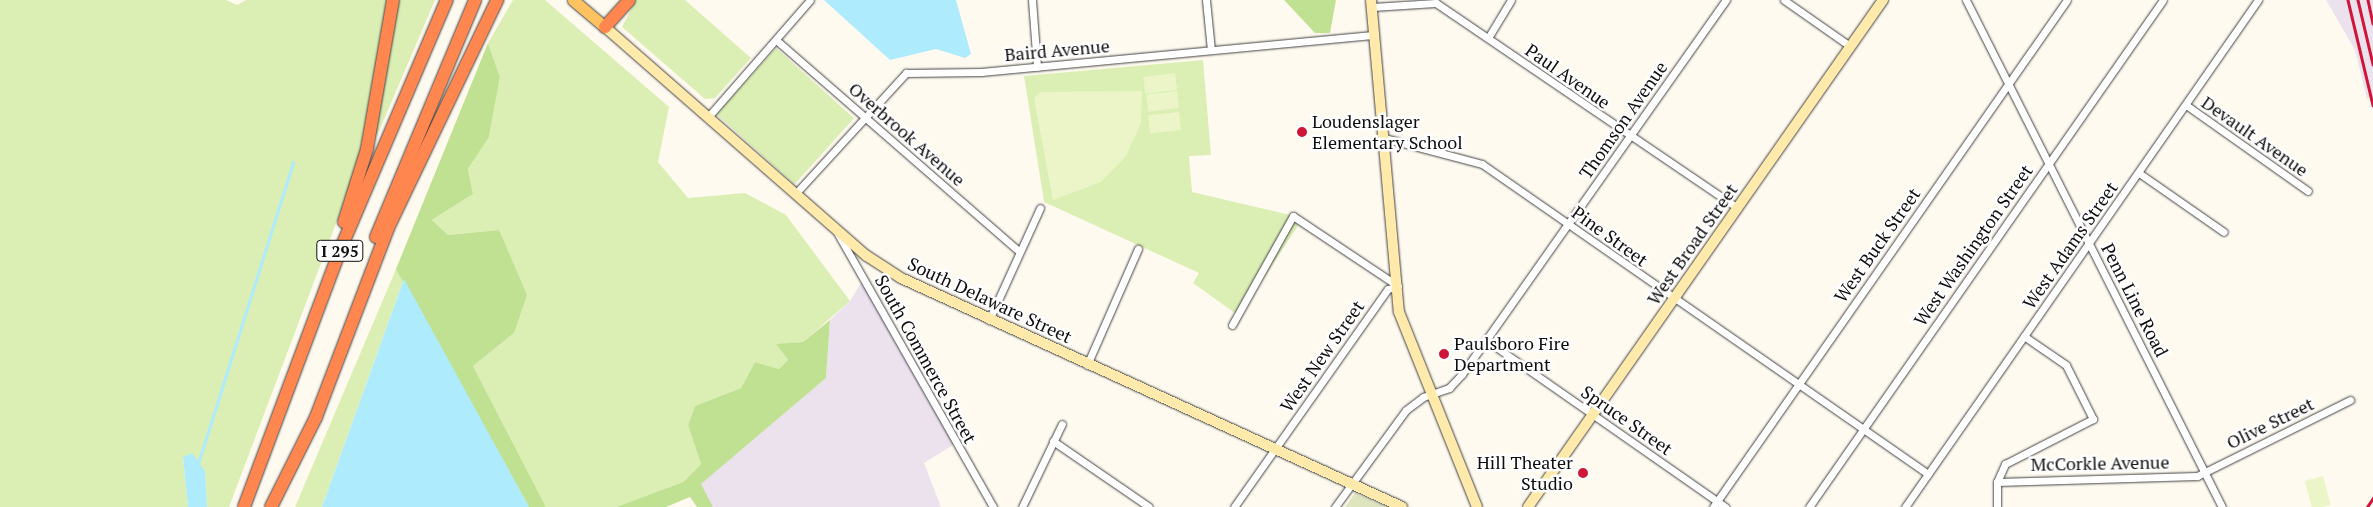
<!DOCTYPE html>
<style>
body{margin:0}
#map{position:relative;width:2373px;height:507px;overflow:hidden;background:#fffaf0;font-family:"PT Serif",serif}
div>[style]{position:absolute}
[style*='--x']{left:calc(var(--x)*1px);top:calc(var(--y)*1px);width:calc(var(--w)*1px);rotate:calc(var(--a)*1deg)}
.industrial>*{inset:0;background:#ebe2ee}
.green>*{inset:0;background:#dbefb5;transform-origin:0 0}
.forest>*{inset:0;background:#c1e192}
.cemetery>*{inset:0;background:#dee5be}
.pitch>*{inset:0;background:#ecf5c8;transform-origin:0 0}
.water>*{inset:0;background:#aeebfd}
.stream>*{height:2.5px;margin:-1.25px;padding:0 1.25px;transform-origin:1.25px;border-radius:1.25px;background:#aeebfd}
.roads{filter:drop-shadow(0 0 1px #424242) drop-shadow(0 0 1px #424242)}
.street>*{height:7px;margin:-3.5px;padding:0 3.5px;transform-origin:3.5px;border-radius:3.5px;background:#fff}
.secondary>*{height:10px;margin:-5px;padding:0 5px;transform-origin:5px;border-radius:5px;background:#ffeaab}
.primary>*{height:11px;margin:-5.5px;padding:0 5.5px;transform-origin:5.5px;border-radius:5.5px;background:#ffc260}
.highway>*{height:12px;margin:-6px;padding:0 6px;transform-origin:6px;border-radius:6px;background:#ff864e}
.rail>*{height:2.5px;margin:-1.25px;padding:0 1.25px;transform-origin:1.25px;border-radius:1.25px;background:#cf1639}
.dots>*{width:14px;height:14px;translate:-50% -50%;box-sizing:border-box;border:2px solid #fff;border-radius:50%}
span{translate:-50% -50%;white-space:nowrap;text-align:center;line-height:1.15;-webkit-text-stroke:5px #fff;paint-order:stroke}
.shield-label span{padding:1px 4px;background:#fff;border:1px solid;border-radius:4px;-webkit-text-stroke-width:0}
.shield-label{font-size:16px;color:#0f0f0f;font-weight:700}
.street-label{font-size:18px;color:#0f0f0f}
.poi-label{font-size:18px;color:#0f0f0f}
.left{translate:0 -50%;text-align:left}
.right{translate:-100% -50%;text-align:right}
</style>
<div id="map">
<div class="industrial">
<i style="clip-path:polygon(2326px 0,2373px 0,2373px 97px,2367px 99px,2355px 50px)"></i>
<i style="clip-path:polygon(865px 276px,958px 442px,924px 463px,941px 507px,713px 507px,700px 484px,826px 378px,830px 320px,850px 301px)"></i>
</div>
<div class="green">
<i style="clip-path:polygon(0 0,226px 0,237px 5px,246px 0,387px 0,357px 168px,229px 507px,207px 507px,205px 471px,183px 457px,188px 507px,0 507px)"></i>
<i style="clip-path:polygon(397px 0,435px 0,377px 136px,376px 131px)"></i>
<i style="clip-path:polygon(513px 0,545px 0,669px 107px,658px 162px,688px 198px,745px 193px,786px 215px,850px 301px,803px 342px,777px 345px,788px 360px,779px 369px,755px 362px,741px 388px,695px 406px,688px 425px,701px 464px,683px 482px,616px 507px,546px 507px,473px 366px,514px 333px,499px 230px,448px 235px,432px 220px,473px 194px,468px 169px,489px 137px,500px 77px,488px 43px)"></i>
<i style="clip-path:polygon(636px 0,685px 0,751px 58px,715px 98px,705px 99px,622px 27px)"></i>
<i style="left:776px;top:48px;width:105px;height:89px;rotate:42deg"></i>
<i style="clip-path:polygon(1203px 60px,1211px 155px,1189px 156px,1192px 192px,1303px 218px,1239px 316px,1193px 283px,1199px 273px,1044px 202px,1024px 76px)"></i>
<i style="clip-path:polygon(396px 269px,404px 279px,322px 507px,295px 507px)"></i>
</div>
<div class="forest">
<i style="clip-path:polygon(1284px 0,1336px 0,1330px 33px,1315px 33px)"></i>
<i style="clip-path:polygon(488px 43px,500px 77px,489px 137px,468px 169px,473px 194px,432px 220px,448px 235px,499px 230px,527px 295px,514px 333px,473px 366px,546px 507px,529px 507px,396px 269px)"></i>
<i style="clip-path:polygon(830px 320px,826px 378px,701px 484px,713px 507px,697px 507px,690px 497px,666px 507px,616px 507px,683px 482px,701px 464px,688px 425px,695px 406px,741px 388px,755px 362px,779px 369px,788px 360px,776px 344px,803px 342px)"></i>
</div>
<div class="cemetery">
<i style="clip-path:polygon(1355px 493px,1386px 507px,1345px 507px)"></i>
</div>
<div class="pitch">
<i style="left:1175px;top:73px;width:17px;height:32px;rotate:83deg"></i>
<i style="clip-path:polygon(1142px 91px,1141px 123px,1126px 156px,1101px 182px,1053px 200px,1034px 98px,1041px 92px)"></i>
<i style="left:1177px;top:91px;width:17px;height:31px;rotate:83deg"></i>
<i style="left:1179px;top:112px;width:18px;height:31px;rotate:84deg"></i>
<i style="left:2323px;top:476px;width:30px;height:19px;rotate:75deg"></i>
</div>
<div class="water">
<i style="clip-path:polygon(824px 0,956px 0,971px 54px,965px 58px,936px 49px,890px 60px)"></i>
<i style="clip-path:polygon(404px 279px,529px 507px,322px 507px)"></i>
<i style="clip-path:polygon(192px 453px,205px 471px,207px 507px,188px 507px,183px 457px)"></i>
</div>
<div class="stream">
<i style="--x:198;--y:464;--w:316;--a:-72.5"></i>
</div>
<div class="roads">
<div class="street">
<i style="--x:1032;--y:0;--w:67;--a:85.7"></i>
<i style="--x:1206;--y:0;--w:50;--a:84.3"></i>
<i style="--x:1784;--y:0;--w:80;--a:34.9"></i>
<i style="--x:1966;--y:0;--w:568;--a:63.21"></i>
<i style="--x:1372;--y:7;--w:64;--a:-3.6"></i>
<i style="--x:1436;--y:3;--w:365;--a:34.2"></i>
<i style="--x:1488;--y:38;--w:44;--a:-58.8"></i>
<i style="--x:776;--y:40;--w:322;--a:41"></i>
<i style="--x:2186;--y:105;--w:149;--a:35.2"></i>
<i style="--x:708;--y:117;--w:155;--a:-48.9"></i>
<i style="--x:1384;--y:138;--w:101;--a:14.9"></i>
<i style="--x:1482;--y:164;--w:543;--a:34.8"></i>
<i style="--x:2139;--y:173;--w:103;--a:34.8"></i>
<i style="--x:796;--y:193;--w:163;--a:-47.5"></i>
<i style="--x:906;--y:73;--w:76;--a:-0.8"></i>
<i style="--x:982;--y:72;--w:394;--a:-5.4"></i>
<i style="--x:838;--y:234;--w:314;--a:60.4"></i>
<i style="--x:989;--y:320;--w:123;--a:-65.5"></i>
<i style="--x:1232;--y:325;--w:125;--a:-60.8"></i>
<i style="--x:1293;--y:216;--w:126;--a:33.7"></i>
<i style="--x:1486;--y:340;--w:292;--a:34.9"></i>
<i style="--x:1087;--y:365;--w:127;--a:-66.3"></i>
<i style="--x:1053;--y:441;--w:116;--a:34.5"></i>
<i style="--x:1997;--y:482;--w:200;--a:-1.7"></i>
<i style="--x:2197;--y:476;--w:171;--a:-26.4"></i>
<i style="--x:1022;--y:507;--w:92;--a:-64.3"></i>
<i style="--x:1234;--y:507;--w:267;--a:-54.8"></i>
<i style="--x:1388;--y:289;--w:10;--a:-17"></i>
<i style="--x:1335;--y:507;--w:120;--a:-53.8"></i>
<i style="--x:1406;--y:410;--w:21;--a:-37"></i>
<i style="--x:1423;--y:397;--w:28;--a:-19"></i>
<i style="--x:1449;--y:388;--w:19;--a:-47"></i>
<i style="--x:1462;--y:374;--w:458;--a:-54.8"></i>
<i style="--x:1713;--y:507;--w:618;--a:-55.08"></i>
<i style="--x:1809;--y:507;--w:618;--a:-55.08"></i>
<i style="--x:1905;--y:507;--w:618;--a:-55.15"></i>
<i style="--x:1997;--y:507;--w:25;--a:-90"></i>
<i style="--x:1997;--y:482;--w:20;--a:-66"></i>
<i style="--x:2005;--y:464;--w:99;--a:-27.1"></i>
<i style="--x:2093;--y:419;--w:60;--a:-116.6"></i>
<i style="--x:2066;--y:365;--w:51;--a:-145.4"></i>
</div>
<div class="secondary">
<i style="--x:1371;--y:0;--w:313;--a:84.9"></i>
<i style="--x:1399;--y:312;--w:210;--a:68.2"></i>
<i style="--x:605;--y:27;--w:348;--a:41.2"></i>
<i style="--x:867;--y:256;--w:40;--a:32.9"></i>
<i style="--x:901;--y:278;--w:551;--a:24.56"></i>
<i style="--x:1528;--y:507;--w:619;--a:-55"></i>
</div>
<div class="primary">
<i style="--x:573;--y:0;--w:42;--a:40.2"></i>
</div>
<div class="highway">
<i style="--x:605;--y:27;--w:36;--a:-48"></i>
<i style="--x:344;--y:222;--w:77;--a:-72.5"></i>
<i style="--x:367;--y:149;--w:151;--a:-80.1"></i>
<i style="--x:376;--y:237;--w:257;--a:-67.3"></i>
<i style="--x:244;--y:507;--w:269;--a:-69.5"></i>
<i style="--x:338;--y:255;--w:277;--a:-66.9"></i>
<i style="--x:271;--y:507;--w:101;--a:-63.4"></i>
<i style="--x:316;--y:417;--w:202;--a:-69.1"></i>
<i style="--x:388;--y:228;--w:253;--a:-64.4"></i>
</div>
</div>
<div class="rail">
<i style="--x:2348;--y:0;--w:108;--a:76.6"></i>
<i style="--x:2358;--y:0;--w:66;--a:76.8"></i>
<i style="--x:2368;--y:0;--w:24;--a:78"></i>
<i style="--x:2367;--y:507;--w:11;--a:-56"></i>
</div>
<div class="dots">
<i style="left:1302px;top:132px;background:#cf1639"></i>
<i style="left:1444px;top:354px;background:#cf1639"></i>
<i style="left:1583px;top:473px;background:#cf1639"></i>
</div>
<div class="shield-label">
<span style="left:340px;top:251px">I 295</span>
</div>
<div class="street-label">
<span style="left:1057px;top:50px;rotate:-5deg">Baird Avenue</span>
<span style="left:1568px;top:76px;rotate:35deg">Paul Avenue</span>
<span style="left:1623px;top:120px;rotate:-55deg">Thomson Avenue</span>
<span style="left:907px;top:134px;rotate:41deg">Overbrook Avenue</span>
<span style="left:2255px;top:136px;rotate:35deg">Devault Avenue</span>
<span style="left:1610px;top:236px;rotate:36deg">Pine Street</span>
<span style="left:1692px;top:244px;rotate:-55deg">West Broad Street</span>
<span style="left:1877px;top:245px;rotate:-55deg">West Buck Street</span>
<span style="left:1973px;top:245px;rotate:-55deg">West Washington Street</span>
<span style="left:2070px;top:245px;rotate:-55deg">West Adams Street</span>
<span style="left:990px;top:300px;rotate:25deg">South Delaware Street</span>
<span style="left:2135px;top:300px;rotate:63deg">Penn Line Road</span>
<span style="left:1322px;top:356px;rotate:-55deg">West New Street</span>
<span style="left:926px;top:359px;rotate:61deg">South Commerce Street</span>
<span style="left:1627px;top:420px;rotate:35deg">Spruce Street</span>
<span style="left:2270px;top:423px;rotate:-26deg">Olive Street</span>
<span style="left:2100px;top:463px;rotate:-1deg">McCorkle Avenue</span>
</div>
<div class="poi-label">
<span class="left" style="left:1312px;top:132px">Loudenslager<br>Elementary School</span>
<span class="left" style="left:1454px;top:354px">Paulsboro Fire<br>Department</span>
<span class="right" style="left:1573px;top:473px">Hill Theater<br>Studio</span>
</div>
</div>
